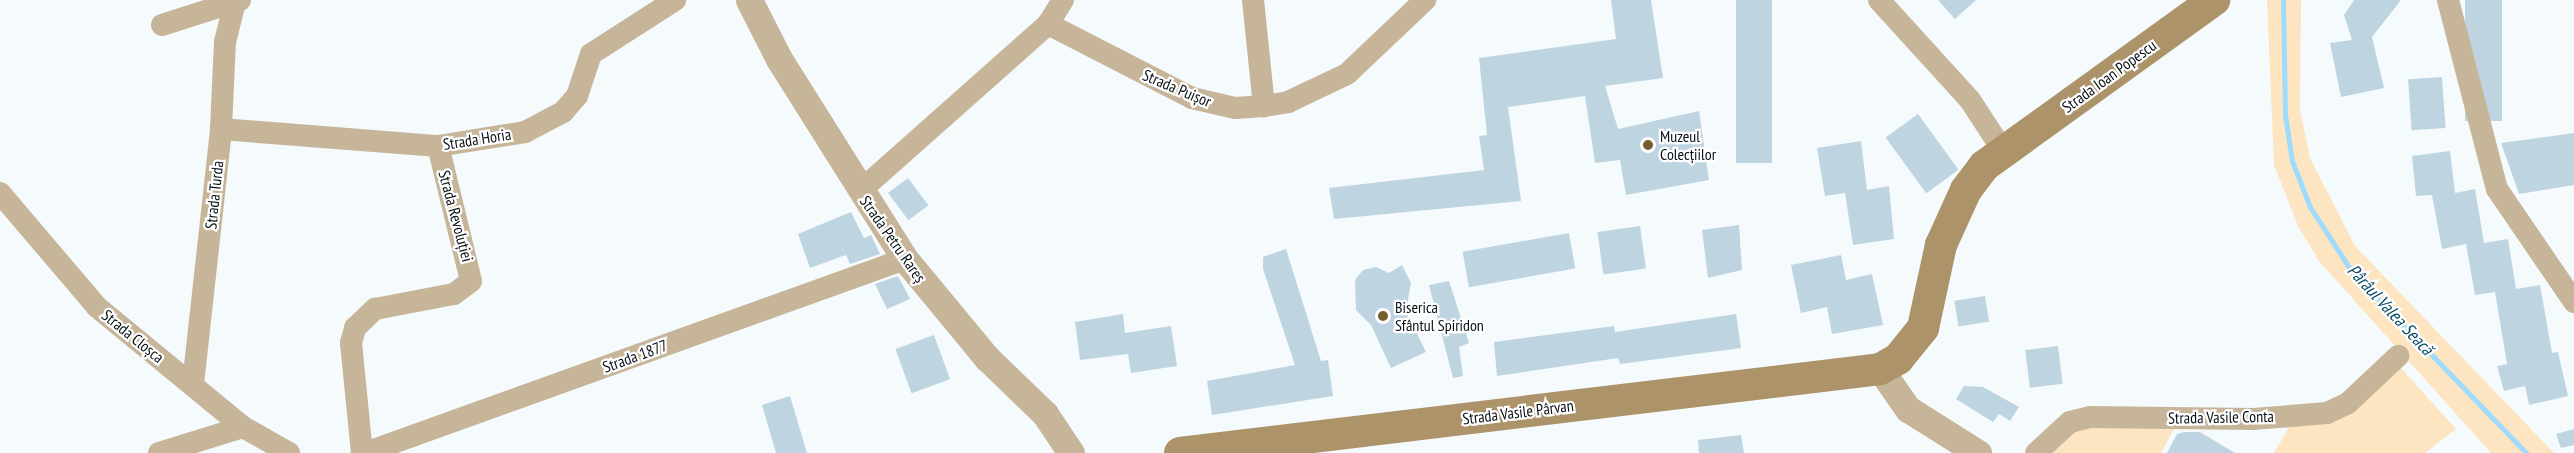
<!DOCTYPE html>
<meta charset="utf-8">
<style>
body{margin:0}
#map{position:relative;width:2574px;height:453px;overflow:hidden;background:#f5fafc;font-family:"PT Sans Narrow",sans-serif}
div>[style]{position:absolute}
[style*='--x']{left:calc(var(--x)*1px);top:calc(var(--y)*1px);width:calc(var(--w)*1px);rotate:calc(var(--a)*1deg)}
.green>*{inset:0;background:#fce5c0}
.stream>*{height:5px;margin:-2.5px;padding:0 2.5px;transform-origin:2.5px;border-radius:2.5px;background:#9edbfc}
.building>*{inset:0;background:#bed5e1;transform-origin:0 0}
.minor>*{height:22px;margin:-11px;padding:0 11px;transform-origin:11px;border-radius:11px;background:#c6b598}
.tertiary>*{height:27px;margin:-13.5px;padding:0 13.5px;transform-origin:13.5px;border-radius:13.5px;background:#c6b598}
.secondary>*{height:32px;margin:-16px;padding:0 16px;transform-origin:16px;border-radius:16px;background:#ad9369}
.dots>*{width:16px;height:16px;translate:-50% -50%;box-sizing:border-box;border:3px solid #fff;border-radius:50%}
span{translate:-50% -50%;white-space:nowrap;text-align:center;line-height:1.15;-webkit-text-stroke:4.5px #fff;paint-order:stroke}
.street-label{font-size:16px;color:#081015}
.poi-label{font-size:16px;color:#081015}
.left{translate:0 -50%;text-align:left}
.water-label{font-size:18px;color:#094c67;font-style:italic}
</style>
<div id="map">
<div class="green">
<i style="clip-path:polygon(2267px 0,2301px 0,2300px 110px,2310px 158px,2355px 246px,2554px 453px,2491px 453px,2319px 261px,2298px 226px,2274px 165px)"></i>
<i style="clip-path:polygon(2400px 367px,2456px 429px,2425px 453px,2274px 453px,2292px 422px)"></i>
<i style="clip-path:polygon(2093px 424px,2176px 425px,2161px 453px,2048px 453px,2068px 431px)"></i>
</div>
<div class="stream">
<i style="--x:2283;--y:0;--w:115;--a:89"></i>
<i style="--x:2285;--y:115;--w:47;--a:81.3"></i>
<i style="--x:2292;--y:161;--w:49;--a:68.6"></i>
<i style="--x:2310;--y:207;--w:77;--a:57.1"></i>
<i style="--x:2352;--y:272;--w:251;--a:46.1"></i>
</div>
<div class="building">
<i style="clip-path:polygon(1611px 0,1651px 0,1663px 78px,1605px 86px,1618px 129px,1699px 111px,1709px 180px,1626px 195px,1620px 160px,1595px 163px,1585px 96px,1508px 107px,1521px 201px,1334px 219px,1329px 188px,1484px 170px,1479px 136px,1487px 135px,1479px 58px,1616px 39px)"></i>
<i style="left:1736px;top:0;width:36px;height:163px"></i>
<i style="clip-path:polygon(1938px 0,1976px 0,1955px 19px)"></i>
<i style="clip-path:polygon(2354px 0,2401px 0,2372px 37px,2384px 88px,2341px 97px,2330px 43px,2352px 40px,2344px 15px)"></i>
<i style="left:2465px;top:0;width:37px;height:121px"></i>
<i style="left:2442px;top:77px;width:51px;height:34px;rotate:86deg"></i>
<i style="left:1918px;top:114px;width:69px;height:40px;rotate:54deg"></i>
<i style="clip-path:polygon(2574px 133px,2574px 185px,2519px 194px,2501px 143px)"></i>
<i style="clip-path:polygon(1861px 141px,1867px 190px,1889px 186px,1894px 239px,1853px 245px,1845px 193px,1825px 196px,1817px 148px)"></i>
<i style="clip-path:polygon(2450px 151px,2455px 193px,2475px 189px,2484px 243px,2508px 239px,2516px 289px,2540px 285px,2552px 353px,2558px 352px,2568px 396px,2529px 405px,2525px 386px,2504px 391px,2497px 366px,2507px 364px,2495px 292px,2475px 295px,2466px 244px,2442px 249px,2432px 195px,2416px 196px,2412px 156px)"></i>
<i style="left:908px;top:178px;width:34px;height:25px;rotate:53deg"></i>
<i style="clip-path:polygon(851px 212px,864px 238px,871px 235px,880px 254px,850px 264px,846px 255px,810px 268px,798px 234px)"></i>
<i style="clip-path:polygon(1739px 225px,1742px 270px,1708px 278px,1702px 230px)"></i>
<i style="left:1640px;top:226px;width:43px;height:43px;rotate:82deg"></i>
<i style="left:1569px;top:233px;width:36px;height:108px;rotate:80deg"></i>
<i style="clip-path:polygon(1286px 249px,1321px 361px,1328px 360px,1333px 396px,1212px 415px,1207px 381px,1295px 365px,1263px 269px,1263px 257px)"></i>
<i style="clip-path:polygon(1841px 255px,1846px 280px,1872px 274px,1883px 325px,1832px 334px,1827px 307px,1801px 313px,1791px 265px)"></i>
<i style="clip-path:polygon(1402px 265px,1411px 283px,1406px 311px,1426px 352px,1391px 368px,1371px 325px,1356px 310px,1355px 280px,1363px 270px,1376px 267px,1389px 273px)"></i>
<i style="clip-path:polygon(898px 276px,910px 299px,887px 309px,875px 284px)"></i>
<i style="clip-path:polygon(1449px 281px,1469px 343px,1459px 347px,1463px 376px,1453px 378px,1429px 285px)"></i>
<i style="left:1985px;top:296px;width:26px;height:31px;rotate:81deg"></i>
<i style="clip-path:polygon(1123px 314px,1125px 333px,1171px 326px,1177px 366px,1131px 373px,1128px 354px,1080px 360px,1075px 322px)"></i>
<i style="clip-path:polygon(1736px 314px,1741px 348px,1620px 364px,1618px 358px,1497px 376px,1494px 342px,1614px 326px,1615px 332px)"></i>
<i style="left:934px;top:335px;width:47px;height:41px;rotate:70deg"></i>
<i style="left:2058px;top:346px;width:38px;height:33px;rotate:83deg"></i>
<i style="clip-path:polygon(1964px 386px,1983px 387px,2019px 407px,2010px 421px,1999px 414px,1993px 422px,1956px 399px)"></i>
<i style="clip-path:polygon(790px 396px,807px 453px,776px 453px,762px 405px)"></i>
<i style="clip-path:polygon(2574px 429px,2574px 445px,2561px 448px,2556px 434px)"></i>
<i style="clip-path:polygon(2185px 432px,2200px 432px,2235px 453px,2167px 453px,2177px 434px)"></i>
<i style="clip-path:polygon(1741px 435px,1744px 453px,1699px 453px,1698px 440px)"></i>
</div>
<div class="minor">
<i style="--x:1253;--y:0;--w:107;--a:84.1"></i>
<i style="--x:1879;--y:0;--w:135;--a:47.7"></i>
<i style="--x:1970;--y:100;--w:59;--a:56.9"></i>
<i style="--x:2448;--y:0;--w:195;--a:75.5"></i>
<i style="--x:2497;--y:189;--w:137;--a:55.7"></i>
<i style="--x:1048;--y:24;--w:162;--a:27.2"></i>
<i style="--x:1192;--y:98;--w:44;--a:13.1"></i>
<i style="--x:1235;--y:108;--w:29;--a:-4"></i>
<i style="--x:1264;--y:106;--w:24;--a:-9"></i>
<i style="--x:1288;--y:102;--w:65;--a:-25.4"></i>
<i style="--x:1347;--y:74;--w:108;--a:-43.5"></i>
<i style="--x:162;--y:25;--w:82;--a:-17.8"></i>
<i style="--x:221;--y:129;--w:218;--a:4.5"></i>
<i style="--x:438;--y:146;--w:88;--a:-9.1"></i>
<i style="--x:525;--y:132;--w:43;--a:-27.8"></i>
<i style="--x:563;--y:112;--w:21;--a:-49"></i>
<i style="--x:577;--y:96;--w:44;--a:-71.6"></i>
<i style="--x:591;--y:54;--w:100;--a:-32.7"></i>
<i style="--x:860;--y:191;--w:251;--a:-41.6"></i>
<i style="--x:1048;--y:24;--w:28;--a:-58"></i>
<i style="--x:0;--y:193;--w:150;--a:49.6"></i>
<i style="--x:97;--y:307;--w:189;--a:39.4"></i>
<i style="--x:243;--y:427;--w:53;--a:29.5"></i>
<i style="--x:193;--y:384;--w:257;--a:-83.7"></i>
<i style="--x:221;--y:129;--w:87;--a:-87.4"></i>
<i style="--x:225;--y:42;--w:37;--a:-76"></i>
<i style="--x:159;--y:453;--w:88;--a:-17.2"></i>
<i style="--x:362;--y:453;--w:111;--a:-95.7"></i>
<i style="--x:351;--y:343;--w:16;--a:-75"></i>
<i style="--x:355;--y:328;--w:28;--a:-44"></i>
<i style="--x:375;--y:309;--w:80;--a:-10.8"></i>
<i style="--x:454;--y:294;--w:21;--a:-37"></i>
<i style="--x:471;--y:281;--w:139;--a:-103.7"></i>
<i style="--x:365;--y:453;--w:574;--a:-19.76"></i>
<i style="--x:2036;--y:453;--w:46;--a:-42.4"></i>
<i style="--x:2070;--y:422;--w:21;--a:-14"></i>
<i style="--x:2090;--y:417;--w:163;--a:0.7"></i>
<i style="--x:2253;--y:419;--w:74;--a:-4.6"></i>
<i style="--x:2327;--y:413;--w:23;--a:-25"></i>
<i style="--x:2348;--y:403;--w:69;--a:-43.2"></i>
</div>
<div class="tertiary">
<i style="--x:749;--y:0;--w:66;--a:63"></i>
<i style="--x:779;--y:59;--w:236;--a:57.8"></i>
<i style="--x:905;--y:259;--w:129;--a:50.4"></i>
<i style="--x:987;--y:358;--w:81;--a:44"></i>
<i style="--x:1045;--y:414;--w:47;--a:56.3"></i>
<i style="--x:1880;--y:369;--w:49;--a:55"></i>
<i style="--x:1908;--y:409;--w:83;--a:32.2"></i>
</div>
<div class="secondary">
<i style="--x:1180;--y:453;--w:705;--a:-6.84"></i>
<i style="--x:1880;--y:369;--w:21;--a:-29"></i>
<i style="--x:1898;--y:359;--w:40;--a:-51"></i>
<i style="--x:1923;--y:328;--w:85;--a:-77.8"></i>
<i style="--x:1941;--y:245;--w:60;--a:-65.6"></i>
<i style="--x:1966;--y:190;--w:30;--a:-53"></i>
<i style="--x:1984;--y:166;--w:284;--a:-35.8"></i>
</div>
<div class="dots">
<i style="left:1648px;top:145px;background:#775d2e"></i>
<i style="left:1383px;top:316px;background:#775d2e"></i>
</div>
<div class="street-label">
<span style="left:2109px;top:76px;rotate:-36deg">Strada Ioan Popescu</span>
<span style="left:1177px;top:88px;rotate:23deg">Strada Puișor</span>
<span style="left:477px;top:139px;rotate:-9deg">Strada Horia</span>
<span style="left:214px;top:195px;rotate:-84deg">Strada Turda</span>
<span style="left:456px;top:216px;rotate:75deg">Strada Revoluției</span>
<span style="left:893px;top:239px;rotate:55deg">Strada Petru Rareș</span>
<span style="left:133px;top:336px;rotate:39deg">Strada Cloșca</span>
<span style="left:635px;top:356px;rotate:-20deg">Strada 1877</span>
<span style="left:1518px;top:412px;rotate:-7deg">Strada Vasile Pârvan</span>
<span style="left:2221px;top:417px;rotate:-1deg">Strada Vasile Conta</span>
</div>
<div class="poi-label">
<span class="left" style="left:1660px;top:145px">Muzeul<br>Colecțiilor</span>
<span class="left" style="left:1395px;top:316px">Biserica<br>Sfântul Spiridon</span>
</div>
<div class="water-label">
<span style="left:2390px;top:310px;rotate:47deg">Pârâul Valea Seacă</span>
</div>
</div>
